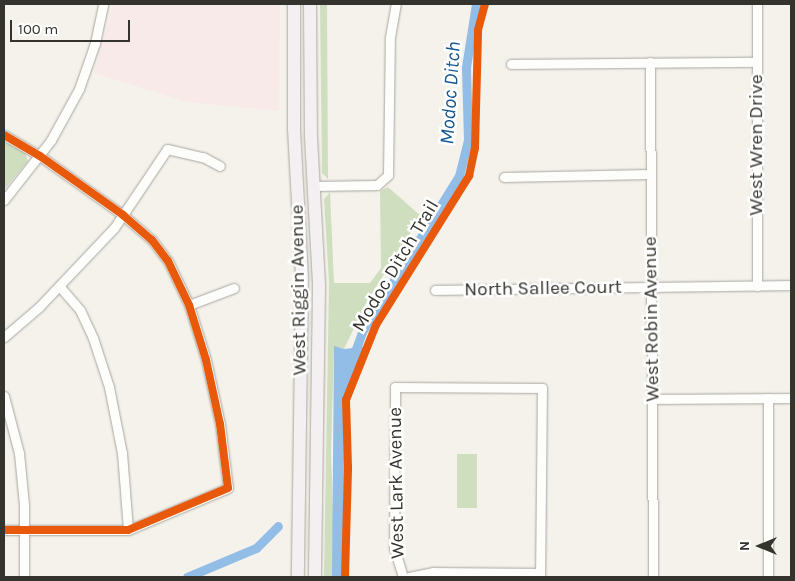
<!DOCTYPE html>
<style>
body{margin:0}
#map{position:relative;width:795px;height:581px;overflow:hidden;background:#f4f2ea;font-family:Karla,sans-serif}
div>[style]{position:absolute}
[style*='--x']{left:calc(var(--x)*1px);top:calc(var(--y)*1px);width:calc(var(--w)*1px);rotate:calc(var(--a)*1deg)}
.commercial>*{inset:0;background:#f9eaea}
.green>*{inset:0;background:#cedebf;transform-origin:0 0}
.water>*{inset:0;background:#92bde7}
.canal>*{height:9px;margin:-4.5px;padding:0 4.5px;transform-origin:4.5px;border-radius:4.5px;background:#92bde7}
.roads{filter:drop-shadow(0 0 1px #a8a6a0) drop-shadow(0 0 1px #a8a6a0)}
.minor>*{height:9px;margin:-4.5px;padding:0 4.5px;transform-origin:4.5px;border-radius:4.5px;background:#fdfdfc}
.secondary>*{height:12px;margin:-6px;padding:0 6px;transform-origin:6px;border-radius:6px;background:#f4f0f2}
.cycleway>*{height:8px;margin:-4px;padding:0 4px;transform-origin:4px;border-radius:4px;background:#e8590c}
span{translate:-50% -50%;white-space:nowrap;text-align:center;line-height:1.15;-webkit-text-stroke:5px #fff;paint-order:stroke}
.street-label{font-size:19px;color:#34332d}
.water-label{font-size:20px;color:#135691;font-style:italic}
.frame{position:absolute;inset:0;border:5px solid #34332d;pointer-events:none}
.north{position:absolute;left:735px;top:521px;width:50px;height:50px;-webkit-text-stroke:4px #fff;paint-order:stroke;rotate:270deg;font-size:14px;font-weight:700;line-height:20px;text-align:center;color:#34332d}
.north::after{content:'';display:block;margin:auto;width:18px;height:22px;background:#34332d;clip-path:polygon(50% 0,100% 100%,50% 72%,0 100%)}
.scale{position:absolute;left:10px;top:20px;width:120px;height:22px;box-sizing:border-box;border:2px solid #34332d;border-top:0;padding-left:6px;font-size:15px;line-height:18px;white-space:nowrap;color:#34332d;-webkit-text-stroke:4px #fff;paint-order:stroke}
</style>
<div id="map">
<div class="commercial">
<i style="clip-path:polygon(113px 4px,280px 4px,279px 111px,187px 102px,94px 73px)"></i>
</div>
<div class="green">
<i style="clip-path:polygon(320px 4px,327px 4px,328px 179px,322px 173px)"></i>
<i style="clip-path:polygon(4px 142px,24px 150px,28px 161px,4px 190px)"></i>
<i style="clip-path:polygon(388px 187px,421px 216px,367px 301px,344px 349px,334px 347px,331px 451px,334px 541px,332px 577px,324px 577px,329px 283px,324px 199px,330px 192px,334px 283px,370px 283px,381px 268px,380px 191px)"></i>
<i style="left:457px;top:454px;width:20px;height:54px"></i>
</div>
<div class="water">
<i style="clip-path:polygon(334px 346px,344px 349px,371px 346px,350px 399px,347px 577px,332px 577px)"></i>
</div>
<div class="canal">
<i style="--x:353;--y:357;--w:29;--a:-70"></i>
<i style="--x:363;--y:330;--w:181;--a:-58.1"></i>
<i style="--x:459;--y:176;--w:37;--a:-76"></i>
<i style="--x:468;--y:140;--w:73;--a:-91.6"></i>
<i style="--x:466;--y:67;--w:64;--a:-81"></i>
<i style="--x:187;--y:577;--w:75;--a:-22.8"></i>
<i style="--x:256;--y:548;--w:31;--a:-45"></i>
</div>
<div class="roads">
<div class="minor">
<i style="--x:757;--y:4;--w:282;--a:90"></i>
<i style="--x:650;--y:62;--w:515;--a:89.67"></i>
<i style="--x:511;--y:64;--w:246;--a:-0.5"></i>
<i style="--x:4;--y:135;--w:42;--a:30.3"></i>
<i style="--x:40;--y:156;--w:102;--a:35.4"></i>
<i style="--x:123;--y:215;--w:38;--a:41"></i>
<i style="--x:152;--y:240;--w:26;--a:53"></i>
<i style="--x:168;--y:261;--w:49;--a:64.5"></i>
<i style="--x:189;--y:305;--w:58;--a:72.8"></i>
<i style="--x:206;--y:360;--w:66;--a:77.7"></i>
<i style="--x:220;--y:424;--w:64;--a:82.9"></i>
<i style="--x:228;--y:488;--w:108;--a:157.2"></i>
<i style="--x:128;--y:530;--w:124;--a:180"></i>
<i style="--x:504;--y:177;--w:146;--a:-1.2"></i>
<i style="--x:313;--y:186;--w:64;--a:-0.9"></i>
<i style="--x:377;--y:185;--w:15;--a:-42"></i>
<i style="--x:388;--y:175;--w:138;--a:-89.2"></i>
<i style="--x:390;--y:37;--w:34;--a:-80"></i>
<i style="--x:4;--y:200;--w:76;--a:-51.9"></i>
<i style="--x:51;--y:140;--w:58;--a:-61.2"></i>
<i style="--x:79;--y:89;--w:49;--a:-70.8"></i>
<i style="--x:95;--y:43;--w:40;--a:-78"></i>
<i style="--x:60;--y:287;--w:30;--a:49"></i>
<i style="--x:80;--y:310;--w:31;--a:65"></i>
<i style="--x:93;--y:338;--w:52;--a:71.9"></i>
<i style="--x:109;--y:387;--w:67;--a:78.9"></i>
<i style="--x:122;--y:453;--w:77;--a:85.5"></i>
<i style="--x:435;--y:290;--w:356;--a:-0.8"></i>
<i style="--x:189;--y:305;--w:48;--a:-20.7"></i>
<i style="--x:4;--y:337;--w:46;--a:-40.6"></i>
<i style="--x:39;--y:307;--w:109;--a:-46.5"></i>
<i style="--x:114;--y:228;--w:95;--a:-56.1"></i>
<i style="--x:167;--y:149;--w:37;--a:13"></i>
<i style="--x:203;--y:157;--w:19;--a:28"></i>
<i style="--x:4;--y:396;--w:59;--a:75.3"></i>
<i style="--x:19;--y:453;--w:52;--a:84.5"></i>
<i style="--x:24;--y:505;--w:72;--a:90"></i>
<i style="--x:768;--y:398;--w:179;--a:90"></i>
<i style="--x:653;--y:399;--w:138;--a:-0.4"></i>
<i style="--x:403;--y:577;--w:30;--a:-107"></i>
<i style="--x:394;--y:548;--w:161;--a:-89.6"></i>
<i style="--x:395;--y:387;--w:147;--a:0.4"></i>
<i style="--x:542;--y:388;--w:189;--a:90.6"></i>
<i style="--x:409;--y:577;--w:25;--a:-12"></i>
<i style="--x:433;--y:572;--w:107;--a:0.5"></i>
</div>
<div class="secondary">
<i style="--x:294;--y:4;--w:125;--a:90"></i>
<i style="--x:294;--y:129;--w:150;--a:86.9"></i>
<i style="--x:302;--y:279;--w:298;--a:90.8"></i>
<i style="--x:310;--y:4;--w:133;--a:89.6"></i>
<i style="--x:311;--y:137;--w:149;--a:86.9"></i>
<i style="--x:319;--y:286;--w:291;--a:90.8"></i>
</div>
</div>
<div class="cycleway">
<i style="--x:4;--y:135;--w:42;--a:30.3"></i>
<i style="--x:40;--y:156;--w:102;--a:35.4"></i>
<i style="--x:123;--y:215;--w:38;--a:41"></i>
<i style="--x:152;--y:240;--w:26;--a:53"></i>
<i style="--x:168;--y:261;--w:49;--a:64.5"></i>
<i style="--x:189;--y:305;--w:58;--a:72.8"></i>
<i style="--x:206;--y:360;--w:66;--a:77.7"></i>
<i style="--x:220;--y:424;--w:64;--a:82.9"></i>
<i style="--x:228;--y:488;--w:108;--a:157.2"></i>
<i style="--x:128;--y:530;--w:124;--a:180"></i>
<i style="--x:345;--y:577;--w:110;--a:-88.4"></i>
<i style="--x:348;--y:467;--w:67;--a:-91.7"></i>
<i style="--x:346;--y:400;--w:81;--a:-68.2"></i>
<i style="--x:376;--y:325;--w:176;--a:-58"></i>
<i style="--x:469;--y:176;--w:29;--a:-78"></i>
<i style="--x:475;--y:148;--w:118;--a:-88.5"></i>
<i style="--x:478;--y:30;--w:27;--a:-75"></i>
</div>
<div class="street-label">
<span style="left:757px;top:145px;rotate:-90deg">West Wren Drive</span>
<span style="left:396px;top:266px;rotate:-59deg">Modoc Ditch Trail</span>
<span style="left:543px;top:289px;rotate:-1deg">North Sallee Court</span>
<span style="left:299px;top:290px;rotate:-91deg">West Riggin Avenue</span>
<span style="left:652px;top:319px;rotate:-91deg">West Robin Avenue</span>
<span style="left:397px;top:483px;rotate:-91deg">West Lark Avenue</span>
</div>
<div class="water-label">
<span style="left:450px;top:93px;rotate:-86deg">Modoc Ditch</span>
</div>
<div class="frame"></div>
<div class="north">N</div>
<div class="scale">100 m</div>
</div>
